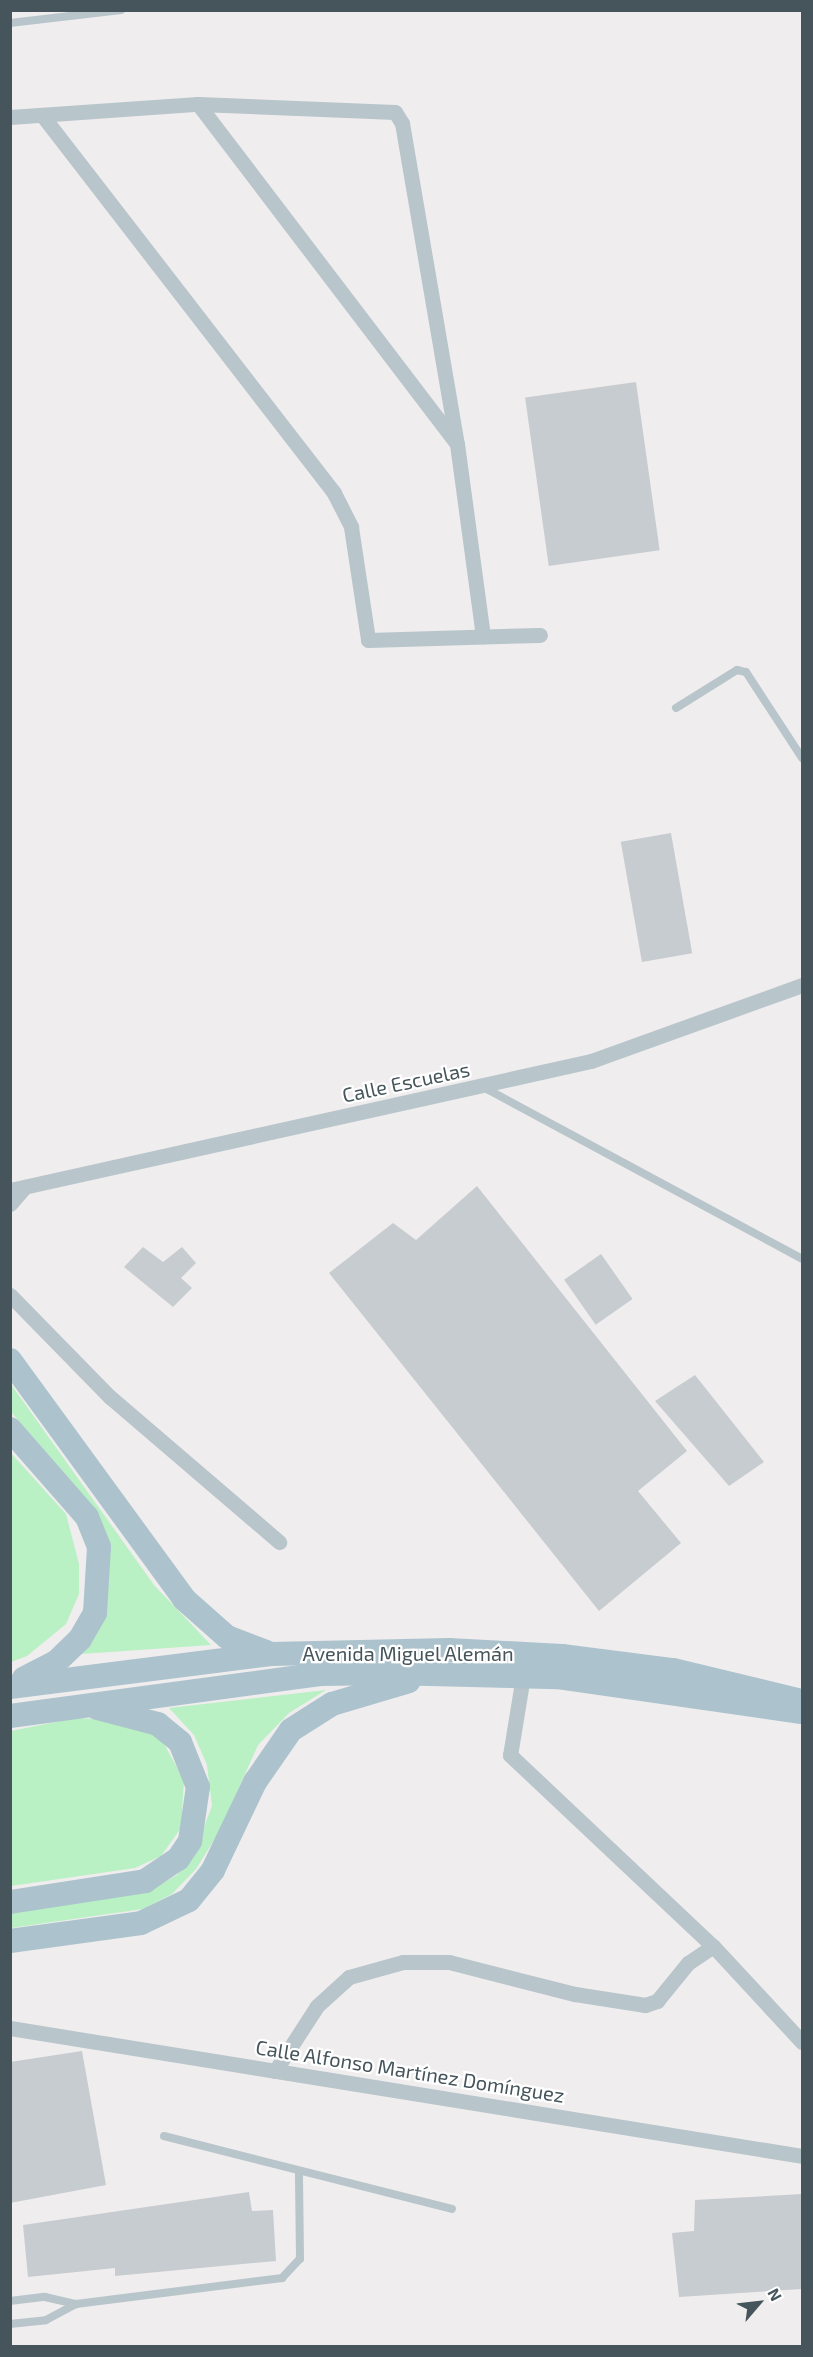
<!DOCTYPE html>
<meta charset="utf-8">
<style>
body{margin:0}
#map{position:relative;width:813px;height:2357px;overflow:hidden;background:#f0edee;font-family:"Exo 2",sans-serif}
div>[style]{position:absolute}
[style*='--x']{left:calc(var(--x)*1px);top:calc(var(--y)*1px);width:calc(var(--w)*1px);rotate:calc(var(--a)*1deg)}
.green>*{inset:0;background:#b9f0c4}
.building>*{inset:0;background:#c7ccd0;transform-origin:0 0}
.service>*{height:8px;margin:-4px;padding:0 4px;transform-origin:4px;border-radius:4px;background:#b8c5cb}
.minor>*{height:15px;margin:-7.5px;padding:0 7.5px;transform-origin:7.5px;border-radius:7.5px;background:#b8c5cb}
.primary>*{height:24px;margin:-12px;padding:0 12px;transform-origin:12px;border-radius:12px;background:#acc3cd}
span{translate:-50% -50%;white-space:nowrap;text-align:center;line-height:1.15;-webkit-text-stroke:4.5px #fff;paint-order:stroke}
.street-label{font-size:20px;color:#45555b}
.frame{position:absolute;inset:0;border:12px solid #45555b;pointer-events:none}
.north{position:absolute;left:729px;top:2273px;width:60px;height:60px;-webkit-text-stroke:4px #fff;paint-order:stroke;rotate:62deg;font-size:16px;font-weight:700;line-height:24px;text-align:center;color:#45555b}
.north::after{content:'';display:block;margin:auto;width:21px;height:27px;background:#45555b;clip-path:polygon(50% 0,100% 100%,50% 72%,0 100%)}
</style>
<div id="map">
<div class="green">
<i style="clip-path:polygon(10px 1383px,154px 1585px,211px 1645px,81px 1654px,94px 1628px,85px 1497px,11px 1412px)"></i>
<i style="clip-path:polygon(10px 1452px,66px 1514px,79px 1564px,79px 1594px,66px 1624px,27px 1656px,11px 1662px)"></i>
<i style="clip-path:polygon(326px 1690px,289px 1713px,258px 1745px,219px 1832px,196px 1869px,172px 1894px,143px 1909px,11px 1928px,10px 1913px,148px 1892px,177px 1875px,194px 1853px,212px 1806px,207px 1765px,194px 1735px,169px 1708px)"></i>
<i style="clip-path:polygon(76px 1718px,110px 1720px,159px 1735px,184px 1780px,181px 1828px,161px 1856px,135px 1868px,11px 1886px,11px 1731px)"></i>
</div>
<div class="building">
<i style="left:636px;top:382px;width:170px;height:112px;rotate:82deg"></i>
<i style="left:671px;top:833px;width:122px;height:51px;rotate:80deg"></i>
<i style="clip-path:polygon(477px 1186px,687px 1451px,638px 1491px,681px 1543px,599px 1611px,329px 1273px,393px 1223px,416px 1240px)"></i>
<i style="clip-path:polygon(143px 1247px,163px 1262px,182px 1247px,196px 1263px,181px 1278px,192px 1288px,173px 1307px,124px 1267px)"></i>
<i style="left:601px;top:1254px;width:55px;height:45px;rotate:55deg"></i>
<i style="clip-path:polygon(695px 1375px,764px 1462px,729px 1486px,655px 1401px)"></i>
<i style="clip-path:polygon(82px 2051px,106px 2185px,10px 2203px,10px 2062px)"></i>
<i style="clip-path:polygon(249px 2192px,252px 2211px,273px 2210px,276px 2261px,115px 2276px,115px 2268px,28px 2277px,23px 2225px)"></i>
<i style="clip-path:polygon(802px 2194px,802px 2289px,679px 2297px,672px 2233px,694px 2231px,695px 2200px)"></i>
</div>
<div class="service">
<i style="--x:10;--y:23;--w:112;--a:-6.7"></i>
<i style="--x:676;--y:708;--w:72;--a:-31.9"></i>
<i style="--x:737;--y:670;--w:9;--a:13"></i>
<i style="--x:746;--y:672;--w:103;--a:56.9"></i>
<i style="--x:483;--y:1087;--w:362;--a:28.3"></i>
<i style="--x:164;--y:2136;--w:297;--a:14.2"></i>
<i style="--x:10;--y:2301;--w:35;--a:-7"></i>
<i style="--x:45;--y:2297;--w:32;--a:13"></i>
<i style="--x:76;--y:2304;--w:208;--a:-7.2"></i>
<i style="--x:282;--y:2278;--w:26;--a:-47"></i>
<i style="--x:300;--y:2259;--w:88;--a:-90.7"></i>
<i style="--x:10;--y:2324;--w:36;--a:-6"></i>
<i style="--x:46;--y:2320;--w:34;--a:-28"></i>
</div>
<div class="minor">
<i style="--x:198;--y:104;--w:424;--a:52.7"></i>
<i style="--x:42;--y:115;--w:478;--a:52.3"></i>
<i style="--x:334;--y:493;--w:38;--a:63"></i>
<i style="--x:351;--y:527;--w:114;--a:81.4"></i>
<i style="--x:368;--y:640;--w:172;--a:-1.7"></i>
<i style="--x:10;--y:117;--w:188;--a:-4"></i>
<i style="--x:198;--y:104;--w:197;--a:2.3"></i>
<i style="--x:395;--y:112;--w:13;--a:58"></i>
<i style="--x:402;--y:123;--w:326;--a:80.3"></i>
<i style="--x:457;--y:444;--w:194;--a:82.3"></i>
<i style="--x:10;--y:1190;--w:595;--a:-12.52"></i>
<i style="--x:591;--y:1061;--w:224;--a:-19.8"></i>
<i style="--x:10;--y:1204;--w:23;--a:-49"></i>
<i style="--x:10;--y:1295;--w:143;--a:45.6"></i>
<i style="--x:110;--y:1397;--w:223;--a:40.6"></i>
<i style="--x:523;--y:1676;--w:80;--a:99.3"></i>
<i style="--x:510;--y:1755;--w:279;--a:43.3"></i>
<i style="--x:10;--y:2028;--w:802;--a:9.18"></i>
<i style="--x:275;--y:2071;--w:77;--a:-57.1"></i>
<i style="--x:317;--y:2006;--w:43;--a:-42.2"></i>
<i style="--x:349;--y:1977;--w:56;--a:-15.5"></i>
<i style="--x:403;--y:1962;--w:46;--a:0"></i>
<i style="--x:449;--y:1962;--w:130;--a:14.3"></i>
<i style="--x:575;--y:1994;--w:71;--a:8.9"></i>
<i style="--x:645;--y:2005;--w:13;--a:-18"></i>
<i style="--x:657;--y:2001;--w:49;--a:-50.8"></i>
<i style="--x:688;--y:1963;--w:30;--a:-34"></i>
<i style="--x:713;--y:1946;--w:131;--a:47.2"></i>
</div>
<div class="primary">
<i style="--x:10;--y:1360;--w:296;--a:53.9"></i>
<i style="--x:184;--y:1599;--w:57;--a:41.5"></i>
<i style="--x:227;--y:1637;--w:42;--a:21"></i>
<i style="--x:10;--y:1429;--w:117;--a:48.8"></i>
<i style="--x:87;--y:1517;--w:32;--a:68"></i>
<i style="--x:99;--y:1547;--w:66;--a:93.5"></i>
<i style="--x:95;--y:1613;--w:30;--a:120"></i>
<i style="--x:80;--y:1639;--w:33;--a:136"></i>
<i style="--x:56;--y:1662;--w:36;--a:153"></i>
<i style="--x:10;--y:1687;--w:263;--a:-7.2"></i>
<i style="--x:271;--y:1654;--w:178;--a:-1.3"></i>
<i style="--x:449;--y:1650;--w:113;--a:3"></i>
<i style="--x:562;--y:1656;--w:112;--a:7.2"></i>
<i style="--x:673;--y:1670;--w:133;--a:13.5"></i>
<i style="--x:10;--y:1716;--w:313;--a:-7.7"></i>
<i style="--x:320;--y:1674;--w:69;--a:-0.8"></i>
<i style="--x:389;--y:1673;--w:169;--a:1.4"></i>
<i style="--x:558;--y:1677;--w:246;--a:8.2"></i>
<i style="--x:10;--y:1902;--w:137;--a:-8.8"></i>
<i style="--x:145;--y:1881;--w:40;--a:-34"></i>
<i style="--x:178;--y:1859;--w:22;--a:-56"></i>
<i style="--x:190;--y:1841;--w:55;--a:-81.6"></i>
<i style="--x:198;--y:1787;--w:48;--a:-111.8"></i>
<i style="--x:180;--y:1742;--w:28;--a:-141"></i>
<i style="--x:158;--y:1724;--w:63;--a:-165.3"></i>
<i style="--x:10;--y:1941;--w:132;--a:-7.8"></i>
<i style="--x:141;--y:1923;--w:53;--a:-25.6"></i>
<i style="--x:189;--y:1900;--w:38;--a:-51"></i>
<i style="--x:213;--y:1870;--w:98;--a:-64.5"></i>
<i style="--x:255;--y:1782;--w:63;--a:-55.3"></i>
<i style="--x:291;--y:1730;--w:49;--a:-32.4"></i>
<i style="--x:332;--y:1704;--w:80;--a:-16.6"></i>
</div>
<div class="street-label">
<span style="left:406px;top:1082px;rotate:-12deg">Calle Escuelas</span>
<span style="left:408px;top:1653px">Avenida Miguel Alemán</span>
<span style="left:410px;top:2071px;rotate:9deg">Calle Alfonso Martínez Domínguez</span>
</div>
<div class="frame"></div>
<div class="north">N</div>
</div>
